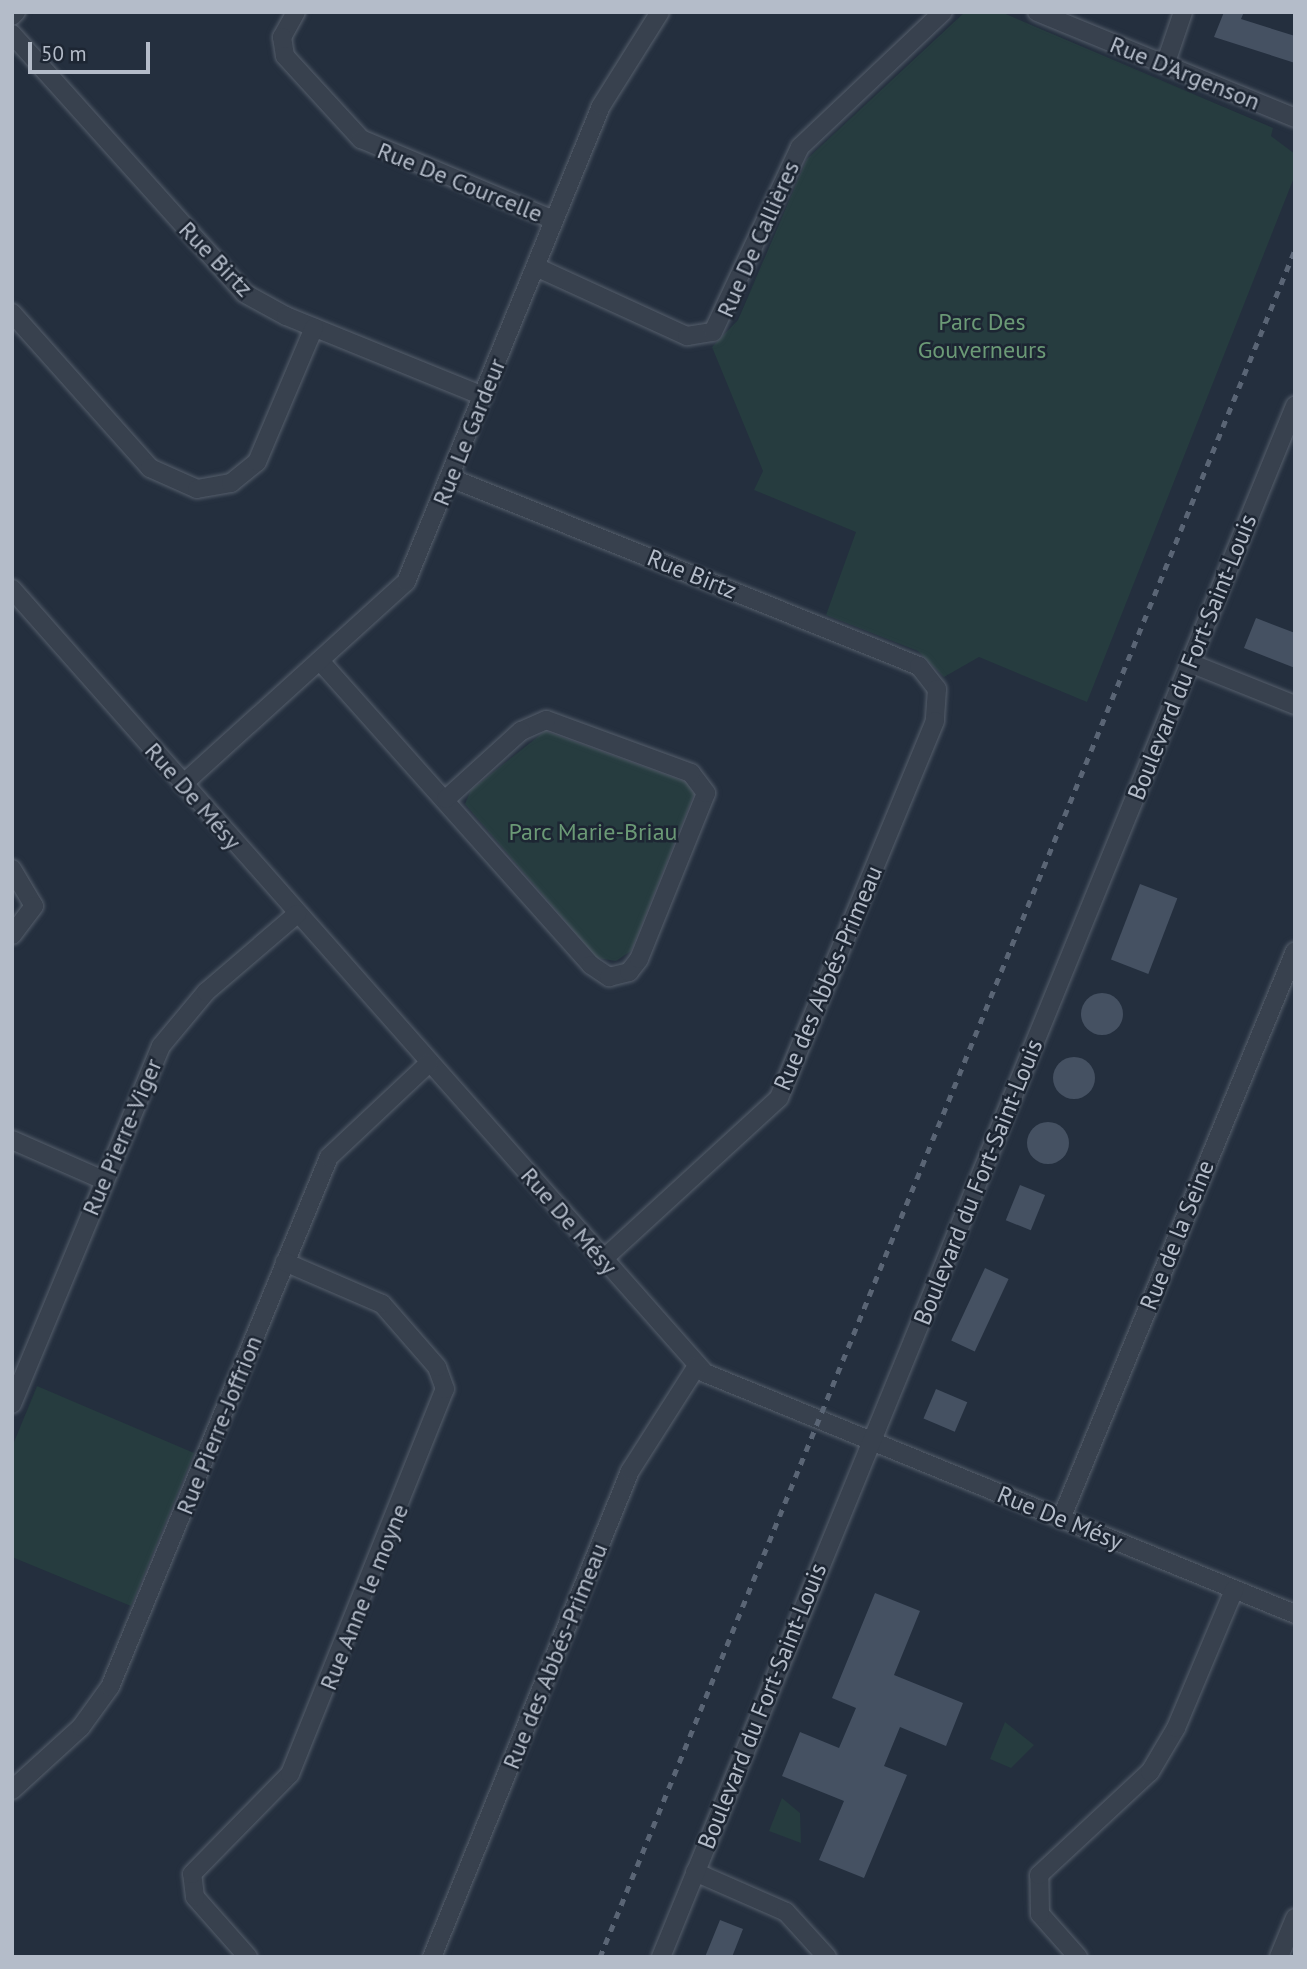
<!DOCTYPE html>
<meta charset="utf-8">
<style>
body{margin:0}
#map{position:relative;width:1307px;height:1969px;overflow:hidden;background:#242f3e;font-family:"PT Sans",sans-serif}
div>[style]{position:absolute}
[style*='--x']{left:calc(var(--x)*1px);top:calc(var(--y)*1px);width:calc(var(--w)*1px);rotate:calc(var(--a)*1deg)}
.green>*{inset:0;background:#263c3f}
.building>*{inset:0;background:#455162;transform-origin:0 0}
.round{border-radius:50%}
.roads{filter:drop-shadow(0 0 2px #565f6c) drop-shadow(0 0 2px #565f6c)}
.minor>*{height:18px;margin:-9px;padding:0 9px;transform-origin:9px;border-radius:9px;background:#38414e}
.rail>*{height:5px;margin-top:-2.5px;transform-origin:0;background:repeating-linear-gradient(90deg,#5a6575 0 7px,transparent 0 14px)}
span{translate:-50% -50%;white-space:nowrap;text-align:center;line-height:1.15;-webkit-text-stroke:5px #1d2633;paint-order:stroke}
.street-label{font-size:24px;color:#b4bcc9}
.park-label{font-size:24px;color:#6b9a76}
.frame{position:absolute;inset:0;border:14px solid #b4bcc9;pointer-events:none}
.scale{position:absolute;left:28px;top:42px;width:122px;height:32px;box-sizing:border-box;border:4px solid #b4bcc9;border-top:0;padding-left:9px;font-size:21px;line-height:24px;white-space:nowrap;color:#b4bcc9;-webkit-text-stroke:5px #1d2633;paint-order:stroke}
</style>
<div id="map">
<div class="green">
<i style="clip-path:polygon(965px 12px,1001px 12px,1273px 128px,1271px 136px,1295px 154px,1295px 175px,1087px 702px,979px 657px,944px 677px,918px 651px,826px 615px,856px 532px,754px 490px,763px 471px,712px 347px,738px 320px,807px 159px)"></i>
<i style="clip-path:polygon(545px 731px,686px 782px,694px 794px,631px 951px,616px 961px,597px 958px,465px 804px,471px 790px)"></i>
<i style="clip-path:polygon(37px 1386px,194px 1453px,131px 1606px,12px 1557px,12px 1447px)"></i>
<i style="clip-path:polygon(1005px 1722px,1034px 1745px,1011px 1768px,990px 1759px)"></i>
<i style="clip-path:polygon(782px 1798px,800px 1813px,801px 1843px,769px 1831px)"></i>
</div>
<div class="building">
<i style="clip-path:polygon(1224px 12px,1244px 12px,1241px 19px,1295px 36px,1295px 63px,1214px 37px)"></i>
<i style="clip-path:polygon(1256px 618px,1295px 633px,1295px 668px,1244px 648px)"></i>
<i style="left:1140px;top:884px;width:40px;height:81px;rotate:21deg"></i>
<i class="round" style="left:1081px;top:993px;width:42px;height:42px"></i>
<i class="round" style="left:1053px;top:1057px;width:42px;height:42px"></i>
<i class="round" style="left:1027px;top:1122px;width:42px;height:42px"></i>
<i style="left:1020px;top:1185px;width:27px;height:38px;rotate:22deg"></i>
<i style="left:985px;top:1268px;width:26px;height:80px;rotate:25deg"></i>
<i style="left:936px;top:1389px;width:34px;height:32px;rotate:23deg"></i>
<i style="clip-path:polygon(875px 1593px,920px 1611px,894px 1675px,963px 1703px,946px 1746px,900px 1727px,884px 1766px,907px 1775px,864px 1878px,819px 1860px,844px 1801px,782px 1776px,800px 1732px,839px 1748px,856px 1708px,832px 1698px)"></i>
<i style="clip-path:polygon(720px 1920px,743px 1929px,732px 1957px,705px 1957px)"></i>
</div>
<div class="roads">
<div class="minor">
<i style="--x:296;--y:12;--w:29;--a:119"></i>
<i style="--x:282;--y:37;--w:19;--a:81"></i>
<i style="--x:285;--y:56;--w:113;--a:47.5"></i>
<i style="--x:361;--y:139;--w:209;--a:22.8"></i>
<i style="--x:1037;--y:12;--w:279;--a:22.3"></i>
<i style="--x:12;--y:16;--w:6;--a:-45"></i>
<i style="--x:12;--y:34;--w:348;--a:48.1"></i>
<i style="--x:244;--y:293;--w:48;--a:28.7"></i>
<i style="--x:286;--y:316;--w:213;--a:22.1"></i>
<i style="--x:1165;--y:65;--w:56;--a:-71.2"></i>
<i style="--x:536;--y:267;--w:166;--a:24.6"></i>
<i style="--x:687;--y:336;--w:26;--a:-9"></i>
<i style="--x:713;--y:332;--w:204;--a:-64.8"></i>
<i style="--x:800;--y:147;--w:197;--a:-43.4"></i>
<i style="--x:12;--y:313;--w:208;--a:48.3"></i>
<i style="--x:150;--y:468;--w:51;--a:24.1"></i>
<i style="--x:197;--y:489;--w:35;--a:-10"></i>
<i style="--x:231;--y:483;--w:33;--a:-39"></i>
<i style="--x:257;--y:462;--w:146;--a:-67"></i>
<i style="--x:451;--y:478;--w:504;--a:21.89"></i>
<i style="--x:919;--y:666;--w:29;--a:52"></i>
<i style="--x:937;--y:689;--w:32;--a:94"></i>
<i style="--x:935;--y:721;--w:408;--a:112.5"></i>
<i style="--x:779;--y:1098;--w:239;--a:137.5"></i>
<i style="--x:12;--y:589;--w:1046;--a:48.53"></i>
<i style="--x:705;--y:1373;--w:637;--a:22.22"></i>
<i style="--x:321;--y:662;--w:406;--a:48.3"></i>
<i style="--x:591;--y:965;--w:22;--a:34"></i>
<i style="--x:609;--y:977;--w:21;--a:-14"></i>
<i style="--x:629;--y:972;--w:16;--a:-52"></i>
<i style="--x:639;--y:959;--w:179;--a:-68"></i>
<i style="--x:706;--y:793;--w:25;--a:-127"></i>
<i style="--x:691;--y:773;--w:154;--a:-159.9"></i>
<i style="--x:546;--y:720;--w:27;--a:156"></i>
<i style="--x:521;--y:731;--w:101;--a:137.8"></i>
<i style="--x:1190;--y:663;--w:113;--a:21.8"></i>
<i style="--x:183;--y:784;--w:301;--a:-42.2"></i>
<i style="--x:406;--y:582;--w:514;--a:-67.72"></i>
<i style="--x:601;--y:106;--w:111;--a:-57.9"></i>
<i style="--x:12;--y:869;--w:43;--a:59.3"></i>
<i style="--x:34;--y:906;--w:36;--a:127"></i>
<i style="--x:12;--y:1140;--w:99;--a:23.7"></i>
<i style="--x:12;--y:1404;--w:388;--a:-67.4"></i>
<i style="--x:161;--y:1046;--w:70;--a:-50.2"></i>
<i style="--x:206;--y:992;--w:120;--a:-40.6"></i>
<i style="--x:1061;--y:1519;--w:614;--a:-67.61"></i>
<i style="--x:12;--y:1790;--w:93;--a:-42.4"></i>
<i style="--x:81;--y:1727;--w:49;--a:-54.1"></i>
<i style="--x:110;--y:1687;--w:573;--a:-67.55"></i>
<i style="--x:329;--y:1157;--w:137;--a:-43.2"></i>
<i style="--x:695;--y:1872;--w:99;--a:23.7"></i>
<i style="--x:786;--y:1912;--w:61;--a:47.7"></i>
<i style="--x:248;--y:1957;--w:80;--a:-131.5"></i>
<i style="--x:195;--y:1897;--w:23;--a:-97"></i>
<i style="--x:192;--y:1874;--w:140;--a:-45.6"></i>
<i style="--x:290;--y:1774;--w:415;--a:-68.1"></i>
<i style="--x:445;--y:1389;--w:23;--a:-110"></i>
<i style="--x:437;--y:1367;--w:84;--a:-131.1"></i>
<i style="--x:382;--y:1304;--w:106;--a:-156.6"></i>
<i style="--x:432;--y:1957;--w:525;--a:-67.83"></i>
<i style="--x:630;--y:1471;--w:125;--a:-57.5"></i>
<i style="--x:661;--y:1957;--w:1676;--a:-67.77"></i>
<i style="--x:1078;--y:1957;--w:57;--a:-131.5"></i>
<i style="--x:1040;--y:1914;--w:39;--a:-91"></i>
<i style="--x:1039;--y:1875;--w:151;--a:-42.9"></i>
<i style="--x:1150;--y:1772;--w:51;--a:-59.4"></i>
<i style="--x:1176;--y:1728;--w:150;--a:-67.2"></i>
<i style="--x:1279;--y:1957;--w:42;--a:-67.7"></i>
</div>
</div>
<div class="rail">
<i style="--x:600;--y:1957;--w:1843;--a:-67.85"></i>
</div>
<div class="street-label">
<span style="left:1185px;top:73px;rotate:22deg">Rue D'Argenson</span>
<span style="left:460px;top:182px;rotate:22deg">Rue De Courcelle</span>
<span style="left:758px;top:239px;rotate:-66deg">Rue De Callières</span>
<span style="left:216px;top:259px;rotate:46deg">Rue Birtz</span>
<span style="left:469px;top:432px;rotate:-68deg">Rue Le Gardeur</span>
<span style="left:692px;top:574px;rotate:22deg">Rue Birtz</span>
<span style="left:1192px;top:657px;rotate:-68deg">Boulevard du Fort-Saint-Louis</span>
<span style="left:193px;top:796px;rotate:49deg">Rue De Mésy</span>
<span style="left:828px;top:978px;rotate:-67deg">Rue des Abbés-Primeau</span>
<span style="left:122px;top:1137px;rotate:-67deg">Rue Pierre-Viger</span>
<span style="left:978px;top:1182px;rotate:-68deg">Boulevard du Fort-Saint-Louis</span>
<span style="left:569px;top:1221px;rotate:49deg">Rue De Mésy</span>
<span style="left:1177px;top:1235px;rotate:-68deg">Rue de la Seine</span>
<span style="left:219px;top:1425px;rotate:-68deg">Rue Pierre-Joffrion</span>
<span style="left:1060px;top:1518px;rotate:22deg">Rue De Mésy</span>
<span style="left:364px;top:1597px;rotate:-68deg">Rue Anne le moyne</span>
<span style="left:555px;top:1656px;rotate:-68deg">Rue des Abbés-Primeau</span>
<span style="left:762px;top:1706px;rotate:-68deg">Boulevard du Fort-Saint-Louis</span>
</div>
<div class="park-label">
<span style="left:982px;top:336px">Parc Des<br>Gouverneurs</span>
<span style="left:593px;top:832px">Parc Marie-Briau</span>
</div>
<div class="frame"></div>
<div class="scale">50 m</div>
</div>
